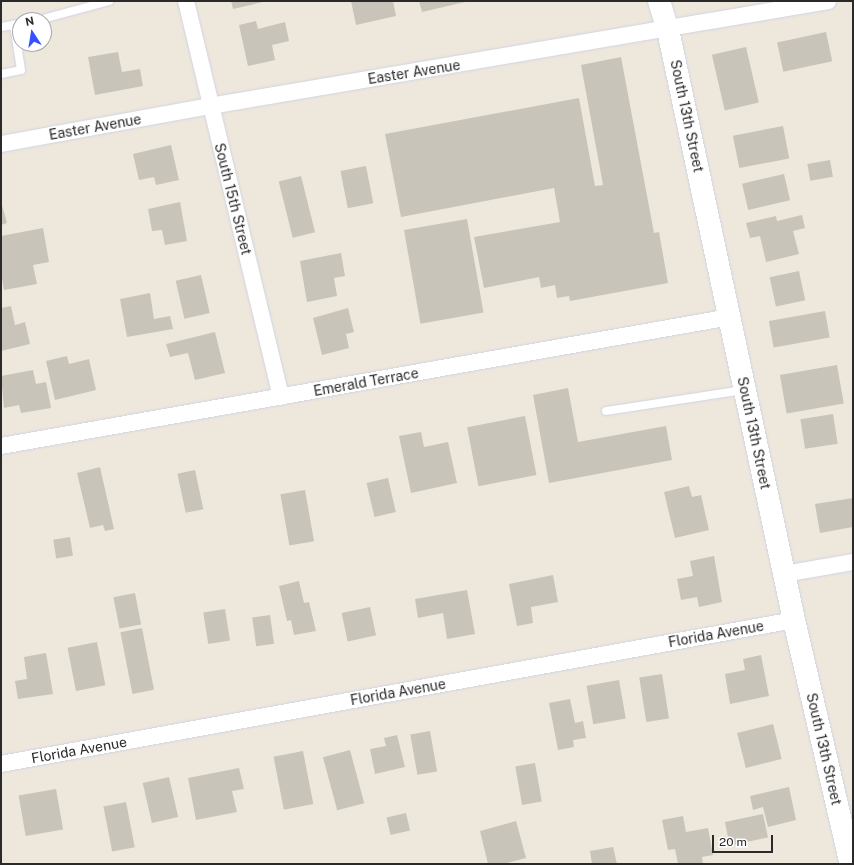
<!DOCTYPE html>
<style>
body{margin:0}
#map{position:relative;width:854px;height:865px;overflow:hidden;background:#eee7db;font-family:"Public Sans",sans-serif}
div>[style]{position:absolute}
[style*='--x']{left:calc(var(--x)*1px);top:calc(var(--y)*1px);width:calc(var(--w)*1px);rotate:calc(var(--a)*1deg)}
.building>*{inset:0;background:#c9c4ba;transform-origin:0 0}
.roads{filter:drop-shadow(0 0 1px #d0d3e5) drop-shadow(0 0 1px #d0d3e5)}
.lane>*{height:8px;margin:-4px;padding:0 4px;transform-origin:4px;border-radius:4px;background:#fff}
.street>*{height:16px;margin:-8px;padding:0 8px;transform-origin:8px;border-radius:8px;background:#fff}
.secondary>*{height:22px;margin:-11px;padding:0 11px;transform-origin:11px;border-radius:11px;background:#fff}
span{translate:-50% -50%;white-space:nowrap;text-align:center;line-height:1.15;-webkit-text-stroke:3px #fff;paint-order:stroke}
.street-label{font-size:14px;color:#2a2a2a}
.frame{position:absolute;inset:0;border:2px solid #2a2a2a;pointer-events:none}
.north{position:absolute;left:12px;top:12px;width:40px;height:40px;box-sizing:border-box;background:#fff;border:1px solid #aaa;border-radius:50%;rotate:348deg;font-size:11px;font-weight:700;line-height:16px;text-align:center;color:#2a2a2a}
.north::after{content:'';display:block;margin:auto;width:14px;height:18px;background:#3651ff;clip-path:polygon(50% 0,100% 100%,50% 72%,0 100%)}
.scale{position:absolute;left:712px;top:835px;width:61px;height:18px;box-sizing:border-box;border:2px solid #2a2a2a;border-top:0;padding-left:5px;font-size:12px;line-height:14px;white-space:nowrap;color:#2a2a2a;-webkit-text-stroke:3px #fff;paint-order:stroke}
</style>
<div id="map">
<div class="building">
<i style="clip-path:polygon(231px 1px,263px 1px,263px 2px,233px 9px)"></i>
<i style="clip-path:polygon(351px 1px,393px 1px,396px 16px,356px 25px)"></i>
<i style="clip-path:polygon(419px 1px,464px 1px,465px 2px,422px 12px)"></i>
<i style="clip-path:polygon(256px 21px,258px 29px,285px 22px,289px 41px,272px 45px,275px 60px,248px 66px,239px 25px)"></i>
<i style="left:826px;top:32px;width:30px;height:50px;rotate:78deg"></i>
<i style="left:746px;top:47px;width:57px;height:35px;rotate:77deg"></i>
<i style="clip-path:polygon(118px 52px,122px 72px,140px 69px,143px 86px,95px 95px,88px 57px)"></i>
<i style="clip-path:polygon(621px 57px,654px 233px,659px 232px,668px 283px,570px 301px,569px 296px,557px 298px,555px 285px,541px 288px,539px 277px,484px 288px,474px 237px,560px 222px,554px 188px,401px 217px,385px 134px,579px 98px,595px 186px,603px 185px,581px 65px)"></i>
<i style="left:783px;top:126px;width:33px;height:51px;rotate:79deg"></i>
<i style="clip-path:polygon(171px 145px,179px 180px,156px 185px,154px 177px,139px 180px,133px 154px)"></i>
<i style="left:830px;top:160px;width:17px;height:23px;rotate:80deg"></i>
<i style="left:366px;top:166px;width:38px;height:26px;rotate:79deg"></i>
<i style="left:784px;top:174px;width:27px;height:43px;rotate:77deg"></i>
<i style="left:301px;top:176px;width:58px;height:23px;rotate:76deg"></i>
<i style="clip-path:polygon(1px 202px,7px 223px,1px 225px)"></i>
<i style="clip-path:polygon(180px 202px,187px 241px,165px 245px,162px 230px,152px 231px,148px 209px)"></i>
<i style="clip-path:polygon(802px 215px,805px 228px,793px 231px,799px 254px,766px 262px,760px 236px,750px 238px,746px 223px,776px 216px,777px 221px)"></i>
<i style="left:467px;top:219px;width:95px;height:64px;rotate:80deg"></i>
<i style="clip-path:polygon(43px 228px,49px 262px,33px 265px,37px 284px,4px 290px,1px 273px,1px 236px)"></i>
<i style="clip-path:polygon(341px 253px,345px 276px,334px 278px,337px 296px,307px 302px,300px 261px)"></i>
<i style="left:799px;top:271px;width:30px;height:30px;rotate:78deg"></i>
<i style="left:201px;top:275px;width:39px;height:26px;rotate:77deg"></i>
<i style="clip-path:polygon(150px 293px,154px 319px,170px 316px,173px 329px,127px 337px,120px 299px)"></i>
<i style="clip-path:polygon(11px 306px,15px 325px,25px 322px,30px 344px,1px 351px,1px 308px)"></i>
<i style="clip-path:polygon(348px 308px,354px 332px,346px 334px,349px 348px,322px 355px,313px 318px)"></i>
<i style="left:825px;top:311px;width:27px;height:57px;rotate:80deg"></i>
<i style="clip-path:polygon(215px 332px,225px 373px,195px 380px,188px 353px,170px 357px,166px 344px)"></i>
<i style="clip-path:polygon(67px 356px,69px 364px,89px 359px,96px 390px,55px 400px,46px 361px)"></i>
<i style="left:837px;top:365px;width:39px;height:58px;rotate:80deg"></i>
<i style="clip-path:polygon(33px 370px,36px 384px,46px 382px,51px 408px,21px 413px,19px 405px,4px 408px,1px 376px)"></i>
<i style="clip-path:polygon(568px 388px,578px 442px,666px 426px,672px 460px,549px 483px,533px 395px)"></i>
<i style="left:833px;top:414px;width:30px;height:33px;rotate:81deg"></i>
<i style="left:525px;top:416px;width:60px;height:59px;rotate:79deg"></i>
<i style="clip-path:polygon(421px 432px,424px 447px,448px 442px,457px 483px,411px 493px,399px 436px)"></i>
<i style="clip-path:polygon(100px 467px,114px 529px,105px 531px,103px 525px,90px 528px,77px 473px)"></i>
<i style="left:195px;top:470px;width:40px;height:18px;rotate:78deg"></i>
<i style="left:388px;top:478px;width:35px;height:22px;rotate:77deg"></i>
<i style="clip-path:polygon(689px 486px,692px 497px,701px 495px,709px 530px,675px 538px,664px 492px)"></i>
<i style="left:305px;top:490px;width:52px;height:25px;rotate:80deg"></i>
<i style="clip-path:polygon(853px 498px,853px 527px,820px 533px,815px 504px)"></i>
<i style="left:70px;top:537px;width:19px;height:17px;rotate:81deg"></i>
<i style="clip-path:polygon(714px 556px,722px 602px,699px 607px,697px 597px,681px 600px,677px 579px,693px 576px,690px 561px)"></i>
<i style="clip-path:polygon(553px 575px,558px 602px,531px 607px,533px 623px,517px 626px,509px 584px)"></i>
<i style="clip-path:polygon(299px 581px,304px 603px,309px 602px,316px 631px,294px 635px,291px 620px,287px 621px,279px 586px)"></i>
<i style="clip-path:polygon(467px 590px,475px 634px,447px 639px,443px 613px,418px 618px,415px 599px)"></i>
<i style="left:135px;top:593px;width:32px;height:22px;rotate:79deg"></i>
<i style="left:370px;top:607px;width:29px;height:29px;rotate:78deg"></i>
<i style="left:225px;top:609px;width:32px;height:22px;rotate:81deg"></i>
<i style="left:270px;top:615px;width:29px;height:18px;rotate:82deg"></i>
<i style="left:142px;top:628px;width:63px;height:22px;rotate:79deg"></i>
<i style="left:97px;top:642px;width:44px;height:30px;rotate:79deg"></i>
<i style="clip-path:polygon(46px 653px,53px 694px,18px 699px,15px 681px,27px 679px,24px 657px)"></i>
<i style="clip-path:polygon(761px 655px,769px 696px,730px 704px,725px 674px,745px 670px,743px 659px)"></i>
<i style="left:662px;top:674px;width:45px;height:23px;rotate:81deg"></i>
<i style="left:619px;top:680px;width:39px;height:33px;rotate:80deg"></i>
<i style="clip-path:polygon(570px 699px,575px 723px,583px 721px,586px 738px,573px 740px,574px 747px,558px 750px,549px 703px)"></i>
<i style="left:773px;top:724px;width:36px;height:37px;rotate:76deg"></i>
<i style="left:430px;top:731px;width:41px;height:20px;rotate:80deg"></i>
<i style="clip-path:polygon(397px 735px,405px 767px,375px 774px,370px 749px,386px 746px,384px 738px)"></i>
<i style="left:350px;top:750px;width:55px;height:28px;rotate:75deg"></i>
<i style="left:303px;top:751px;width:54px;height:30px;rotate:79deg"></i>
<i style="left:535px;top:763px;width:39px;height:20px;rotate:80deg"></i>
<i style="clip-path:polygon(239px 768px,244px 789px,232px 791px,237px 812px,196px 820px,188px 778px)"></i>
<i style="left:169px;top:777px;width:41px;height:27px;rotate:77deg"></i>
<i style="clip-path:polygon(789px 787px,796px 820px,768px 827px,763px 807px,753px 810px,750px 796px)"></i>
<i style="left:56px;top:789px;width:41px;height:38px;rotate:80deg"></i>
<i style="left:126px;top:802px;width:46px;height:23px;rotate:79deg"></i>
<i style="left:406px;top:813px;width:18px;height:20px;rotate:77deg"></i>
<i style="left:763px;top:814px;width:24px;height:39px;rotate:78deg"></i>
<i style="clip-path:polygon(683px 816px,686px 832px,708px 828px,713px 855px,702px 857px,703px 864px,678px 864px,675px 849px,668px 850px,662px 820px)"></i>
<i style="clip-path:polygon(516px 821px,526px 858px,503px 864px,488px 864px,480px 831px)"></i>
<i style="clip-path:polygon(613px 847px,617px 864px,592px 864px,590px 851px)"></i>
</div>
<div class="roads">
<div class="lane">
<i style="--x:39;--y:20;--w:73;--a:-15.2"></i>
<i style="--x:1;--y:27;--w:19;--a:-9"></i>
<i style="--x:1;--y:74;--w:20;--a:-11"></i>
<i style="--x:21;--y:70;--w:46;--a:-98.8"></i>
<i style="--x:606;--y:411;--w:140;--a:-8.7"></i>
</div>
<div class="street">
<i style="--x:186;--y:1;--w:407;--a:76.5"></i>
<i style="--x:1;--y:144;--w:212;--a:-10.3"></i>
<i style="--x:210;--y:106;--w:627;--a:-9.64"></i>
<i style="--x:1;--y:446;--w:740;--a:-10.03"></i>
<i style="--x:784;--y:574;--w:70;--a:-9.9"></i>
<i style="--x:1;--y:764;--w:806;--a:-10.29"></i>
</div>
<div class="secondary">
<i style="--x:659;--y:1;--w:30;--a:73"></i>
<i style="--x:668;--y:30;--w:603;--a:77.95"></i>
<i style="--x:794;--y:620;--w:251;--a:76.9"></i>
</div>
</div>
<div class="street-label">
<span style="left:414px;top:72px;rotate:-9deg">Easter Avenue</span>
<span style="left:687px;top:116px;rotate:78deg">South 13th Street</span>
<span style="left:95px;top:127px;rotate:-10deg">Easter Avenue</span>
<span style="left:233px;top:199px;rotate:76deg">South 15th Street</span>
<span style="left:366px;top:382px;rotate:-10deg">Emerald Terrace</span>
<span style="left:754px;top:433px;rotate:78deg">South 13th Street</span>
<span style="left:716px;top:634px;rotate:-10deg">Florida Avenue</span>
<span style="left:398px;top:692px;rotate:-10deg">Florida Avenue</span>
<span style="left:824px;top:749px;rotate:77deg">South 13th Street</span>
<span style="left:79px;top:750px;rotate:-10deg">Florida Avenue</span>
</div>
<div class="frame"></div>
<div class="north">N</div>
<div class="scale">20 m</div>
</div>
